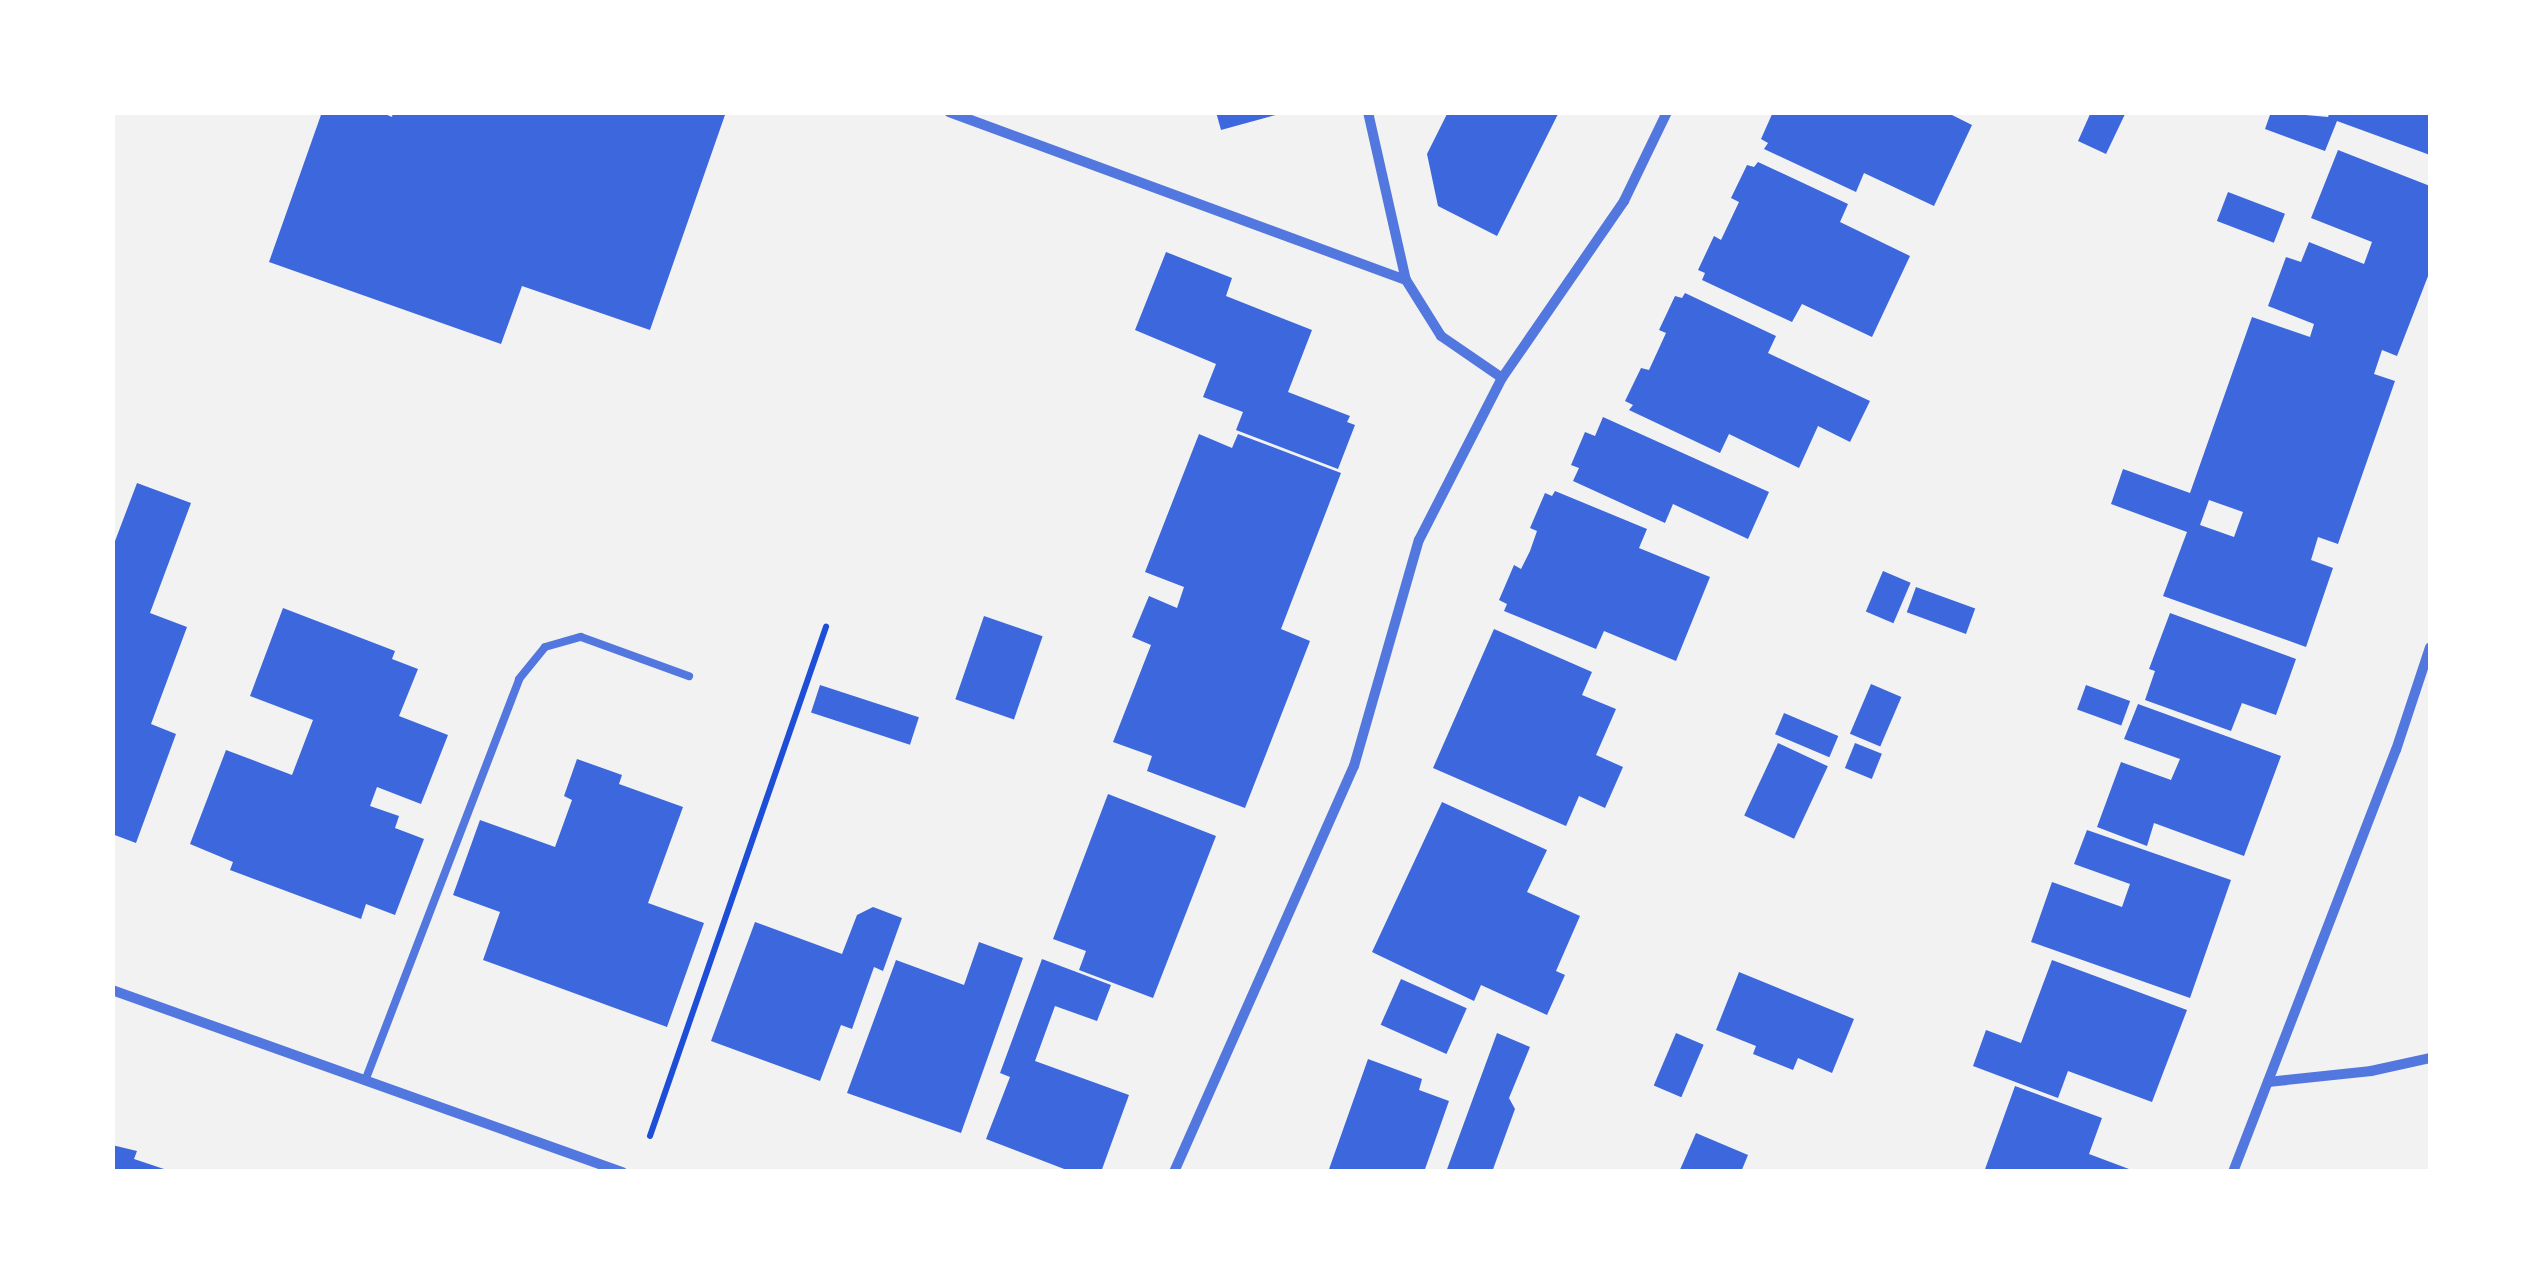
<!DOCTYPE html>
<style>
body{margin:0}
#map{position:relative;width:2543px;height:1284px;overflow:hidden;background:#f2f2f2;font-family:"Roboto Serif",serif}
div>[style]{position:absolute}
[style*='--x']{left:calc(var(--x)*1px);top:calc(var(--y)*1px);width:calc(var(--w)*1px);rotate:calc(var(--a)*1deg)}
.building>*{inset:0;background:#3d67dc;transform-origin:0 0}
.path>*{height:6px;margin:-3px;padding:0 3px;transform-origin:3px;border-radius:3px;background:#1d4ed8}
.service>*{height:8px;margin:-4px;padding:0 4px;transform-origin:4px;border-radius:4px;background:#5277de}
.minor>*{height:10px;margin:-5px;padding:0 5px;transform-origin:5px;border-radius:5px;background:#5277de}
span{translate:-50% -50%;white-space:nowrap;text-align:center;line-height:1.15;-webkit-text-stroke:10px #fff;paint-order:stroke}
.frame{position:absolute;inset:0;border:115px solid #fff;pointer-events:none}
</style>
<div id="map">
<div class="building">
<i style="clip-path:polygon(322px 112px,380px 112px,392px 117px,393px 112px,726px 112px,650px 330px,522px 286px,501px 344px,269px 262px)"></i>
<i style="clip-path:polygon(1216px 112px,1279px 112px,1279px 114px,1221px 130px)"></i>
<i style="clip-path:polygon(1448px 112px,1559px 112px,1497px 236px,1438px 206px,1427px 154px)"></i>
<i style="clip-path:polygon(1773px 112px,1946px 112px,1972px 125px,1934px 206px,1864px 173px,1856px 192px,1764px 149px,1768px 143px,1761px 139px)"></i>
<i style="clip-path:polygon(2091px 112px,2126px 112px,2106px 154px,2078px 141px)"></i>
<i style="clip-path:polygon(2271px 112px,2328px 117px,2330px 112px,2430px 112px,2430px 155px,2337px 121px,2325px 151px,2265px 129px)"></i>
<i style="clip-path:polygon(evenodd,2338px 150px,2430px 186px,2430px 271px,2397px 356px,2382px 350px,2374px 374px,2395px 381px,2338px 544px,2318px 537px,2311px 560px,2333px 568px,2306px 647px,2163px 596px,2187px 532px,2111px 504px,2123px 469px,2190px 493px,2252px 317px,2310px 337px,2314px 324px,2268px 306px,2286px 257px,2301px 262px,2309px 242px,2364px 264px,2372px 242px,2311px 218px,2338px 150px,2209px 500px,2243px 512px,2234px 537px,2200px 525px,2209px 500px)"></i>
<i style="clip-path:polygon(1758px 162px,1848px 204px,1840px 222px,1910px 256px,1872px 337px,1802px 304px,1792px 322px,1702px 280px,1705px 273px,1698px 270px,1714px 236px,1721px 240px,1739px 202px,1731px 198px,1747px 165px,1754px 167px)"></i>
<i style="left:2228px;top:192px;width:61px;height:31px;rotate:21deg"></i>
<i style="clip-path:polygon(1166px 252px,1232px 278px,1226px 296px,1312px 330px,1288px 392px,1350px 416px,1347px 422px,1355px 425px,1338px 469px,1236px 430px,1243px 412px,1203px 397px,1216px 364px,1135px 330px)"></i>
<i style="clip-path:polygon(1685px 293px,1776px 336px,1768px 353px,1870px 401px,1850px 442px,1818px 426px,1799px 468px,1729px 434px,1720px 453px,1629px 410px,1633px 405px,1625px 401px,1641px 368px,1649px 370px,1666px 333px,1659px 330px,1675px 296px,1682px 298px)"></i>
<i style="clip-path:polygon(1603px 417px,1769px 492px,1748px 539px,1673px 504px,1665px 523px,1573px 481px,1579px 468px,1571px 465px,1585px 432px,1595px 436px)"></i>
<i style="clip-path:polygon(1199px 434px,1232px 448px,1238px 434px,1341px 473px,1281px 629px,1310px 641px,1245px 808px,1147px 771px,1152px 756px,1113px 742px,1151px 645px,1132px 637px,1149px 596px,1177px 608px,1184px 587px,1145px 572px)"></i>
<i style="clip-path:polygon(137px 483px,191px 503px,150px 613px,187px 627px,151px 724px,176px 734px,136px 843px,112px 834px,112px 549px)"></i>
<i style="clip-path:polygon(1555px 491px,1647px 529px,1639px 548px,1710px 577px,1676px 661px,1604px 631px,1596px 649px,1504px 611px,1507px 604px,1499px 600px,1514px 565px,1521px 569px,1530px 551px,1537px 531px,1530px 528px,1545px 493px,1552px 496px)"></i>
<i style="left:1883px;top:571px;width:30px;height:44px;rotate:23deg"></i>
<i style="left:1916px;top:587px;width:63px;height:27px;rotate:20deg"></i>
<i style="clip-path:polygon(283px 608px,395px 651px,392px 659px,418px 669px,399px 716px,448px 735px,421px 804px,377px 787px,370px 806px,399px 816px,395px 828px,424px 839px,395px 915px,366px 904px,361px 919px,230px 870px,233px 862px,190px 844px,226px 750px,292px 775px,313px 720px,250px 696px)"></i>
<i style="clip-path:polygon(2170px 613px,2296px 659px,2276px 715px,2242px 703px,2231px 731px,2145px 700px,2155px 671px,2149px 669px)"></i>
<i style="left:984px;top:616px;width:62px;height:88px;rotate:19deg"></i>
<i style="clip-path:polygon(1494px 629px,1592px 672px,1582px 695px,1616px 709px,1596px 755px,1623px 767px,1605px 808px,1579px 796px,1566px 826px,1433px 768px)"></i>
<i style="left:1871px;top:684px;width:33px;height:54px;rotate:23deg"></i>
<i style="left:820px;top:685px;width:104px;height:29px;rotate:18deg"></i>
<i style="left:2086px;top:685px;width:47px;height:26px;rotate:20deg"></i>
<i style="clip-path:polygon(2138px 704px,2281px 756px,2244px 856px,2154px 823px,2147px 846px,2097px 827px,2121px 762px,2171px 780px,2180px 759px,2124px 739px)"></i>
<i style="left:1784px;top:713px;width:59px;height:23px;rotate:23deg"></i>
<i style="left:1778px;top:743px;width:55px;height:80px;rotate:25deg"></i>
<i style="left:1855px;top:743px;width:29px;height:27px;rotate:22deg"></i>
<i style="clip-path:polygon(577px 759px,622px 775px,619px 784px,683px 807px,648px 903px,704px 923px,667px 1027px,483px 960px,500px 912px,453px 895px,480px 820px,555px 847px,572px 800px,564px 796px)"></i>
<i style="clip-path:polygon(1108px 794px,1216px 836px,1153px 998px,1079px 970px,1086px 951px,1053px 939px)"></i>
<i style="clip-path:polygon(1442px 802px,1547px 850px,1527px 892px,1580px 916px,1556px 971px,1565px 975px,1547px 1015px,1481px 985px,1474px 1001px,1372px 952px)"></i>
<i style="clip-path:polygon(2087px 830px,2231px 880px,2190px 998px,2031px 942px,2052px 882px,2122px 907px,2130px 884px,2074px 864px)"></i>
<i style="clip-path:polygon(873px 907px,902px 918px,883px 971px,874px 967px,852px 1029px,841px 1025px,820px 1081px,711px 1041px,755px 922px,842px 954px,857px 915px)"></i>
<i style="clip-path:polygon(979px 942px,1023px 958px,961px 1133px,847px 1093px,896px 960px,964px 985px)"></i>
<i style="clip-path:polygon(1042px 959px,1111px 985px,1097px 1021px,1055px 1006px,1035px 1061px,1129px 1095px,1101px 1172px,1072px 1172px,986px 1139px,1010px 1077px,1000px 1073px)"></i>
<i style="clip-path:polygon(2052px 960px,2187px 1010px,2152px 1102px,2068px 1071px,2058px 1098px,1973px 1066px,1986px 1030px,2021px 1043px)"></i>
<i style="clip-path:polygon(1739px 972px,1854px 1019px,1832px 1073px,1798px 1058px,1793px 1070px,1753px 1054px,1756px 1046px,1716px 1030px)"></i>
<i style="left:1401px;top:979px;width:72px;height:50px;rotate:24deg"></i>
<i style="clip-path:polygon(1497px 1033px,1530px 1047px,1509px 1098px,1515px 1109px,1492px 1172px,1446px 1172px)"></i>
<i style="left:1676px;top:1033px;width:30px;height:57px;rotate:23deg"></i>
<i style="clip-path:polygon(1368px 1059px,1422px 1079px,1419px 1090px,1449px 1101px,1424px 1172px,1328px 1172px)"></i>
<i style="clip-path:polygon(2015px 1086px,2102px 1118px,2089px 1154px,2137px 1172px,1984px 1172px)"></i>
<i style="clip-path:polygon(1696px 1133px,1748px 1155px,1741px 1172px,1679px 1172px)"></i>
<i style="clip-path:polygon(112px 1145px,137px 1151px,134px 1159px,173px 1172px,112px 1172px)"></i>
</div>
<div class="path">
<i style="--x:650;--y:1136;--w:539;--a:-70.93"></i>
</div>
<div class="service">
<i style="--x:365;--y:1081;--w:430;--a:-69"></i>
<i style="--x:519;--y:679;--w:41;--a:-50.9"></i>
<i style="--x:545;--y:647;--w:37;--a:-16"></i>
<i style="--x:581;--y:637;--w:115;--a:19.9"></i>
</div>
<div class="minor">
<i style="--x:949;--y:112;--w:487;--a:20.2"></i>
<i style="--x:1368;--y:112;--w:172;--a:77.3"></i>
<i style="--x:1406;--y:280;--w:66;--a:58"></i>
<i style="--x:1441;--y:336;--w:74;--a:34.5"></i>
<i style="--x:112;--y:990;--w:542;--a:19.64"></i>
<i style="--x:2268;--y:1082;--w:104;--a:-6.1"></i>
<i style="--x:2371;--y:1071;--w:60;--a:-12.4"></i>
<i style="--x:1174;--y:1172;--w:444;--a:-66.1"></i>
<i style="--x:1354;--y:766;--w:235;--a:-74"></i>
<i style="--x:1419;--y:540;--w:182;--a:-62.9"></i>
<i style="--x:1502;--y:378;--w:215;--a:-55.4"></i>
<i style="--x:1624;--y:201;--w:99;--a:-64.2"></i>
<i style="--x:2233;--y:1172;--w:452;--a:-68.9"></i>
<i style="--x:2396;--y:750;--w:108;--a:-71.7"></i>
</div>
<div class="frame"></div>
</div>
